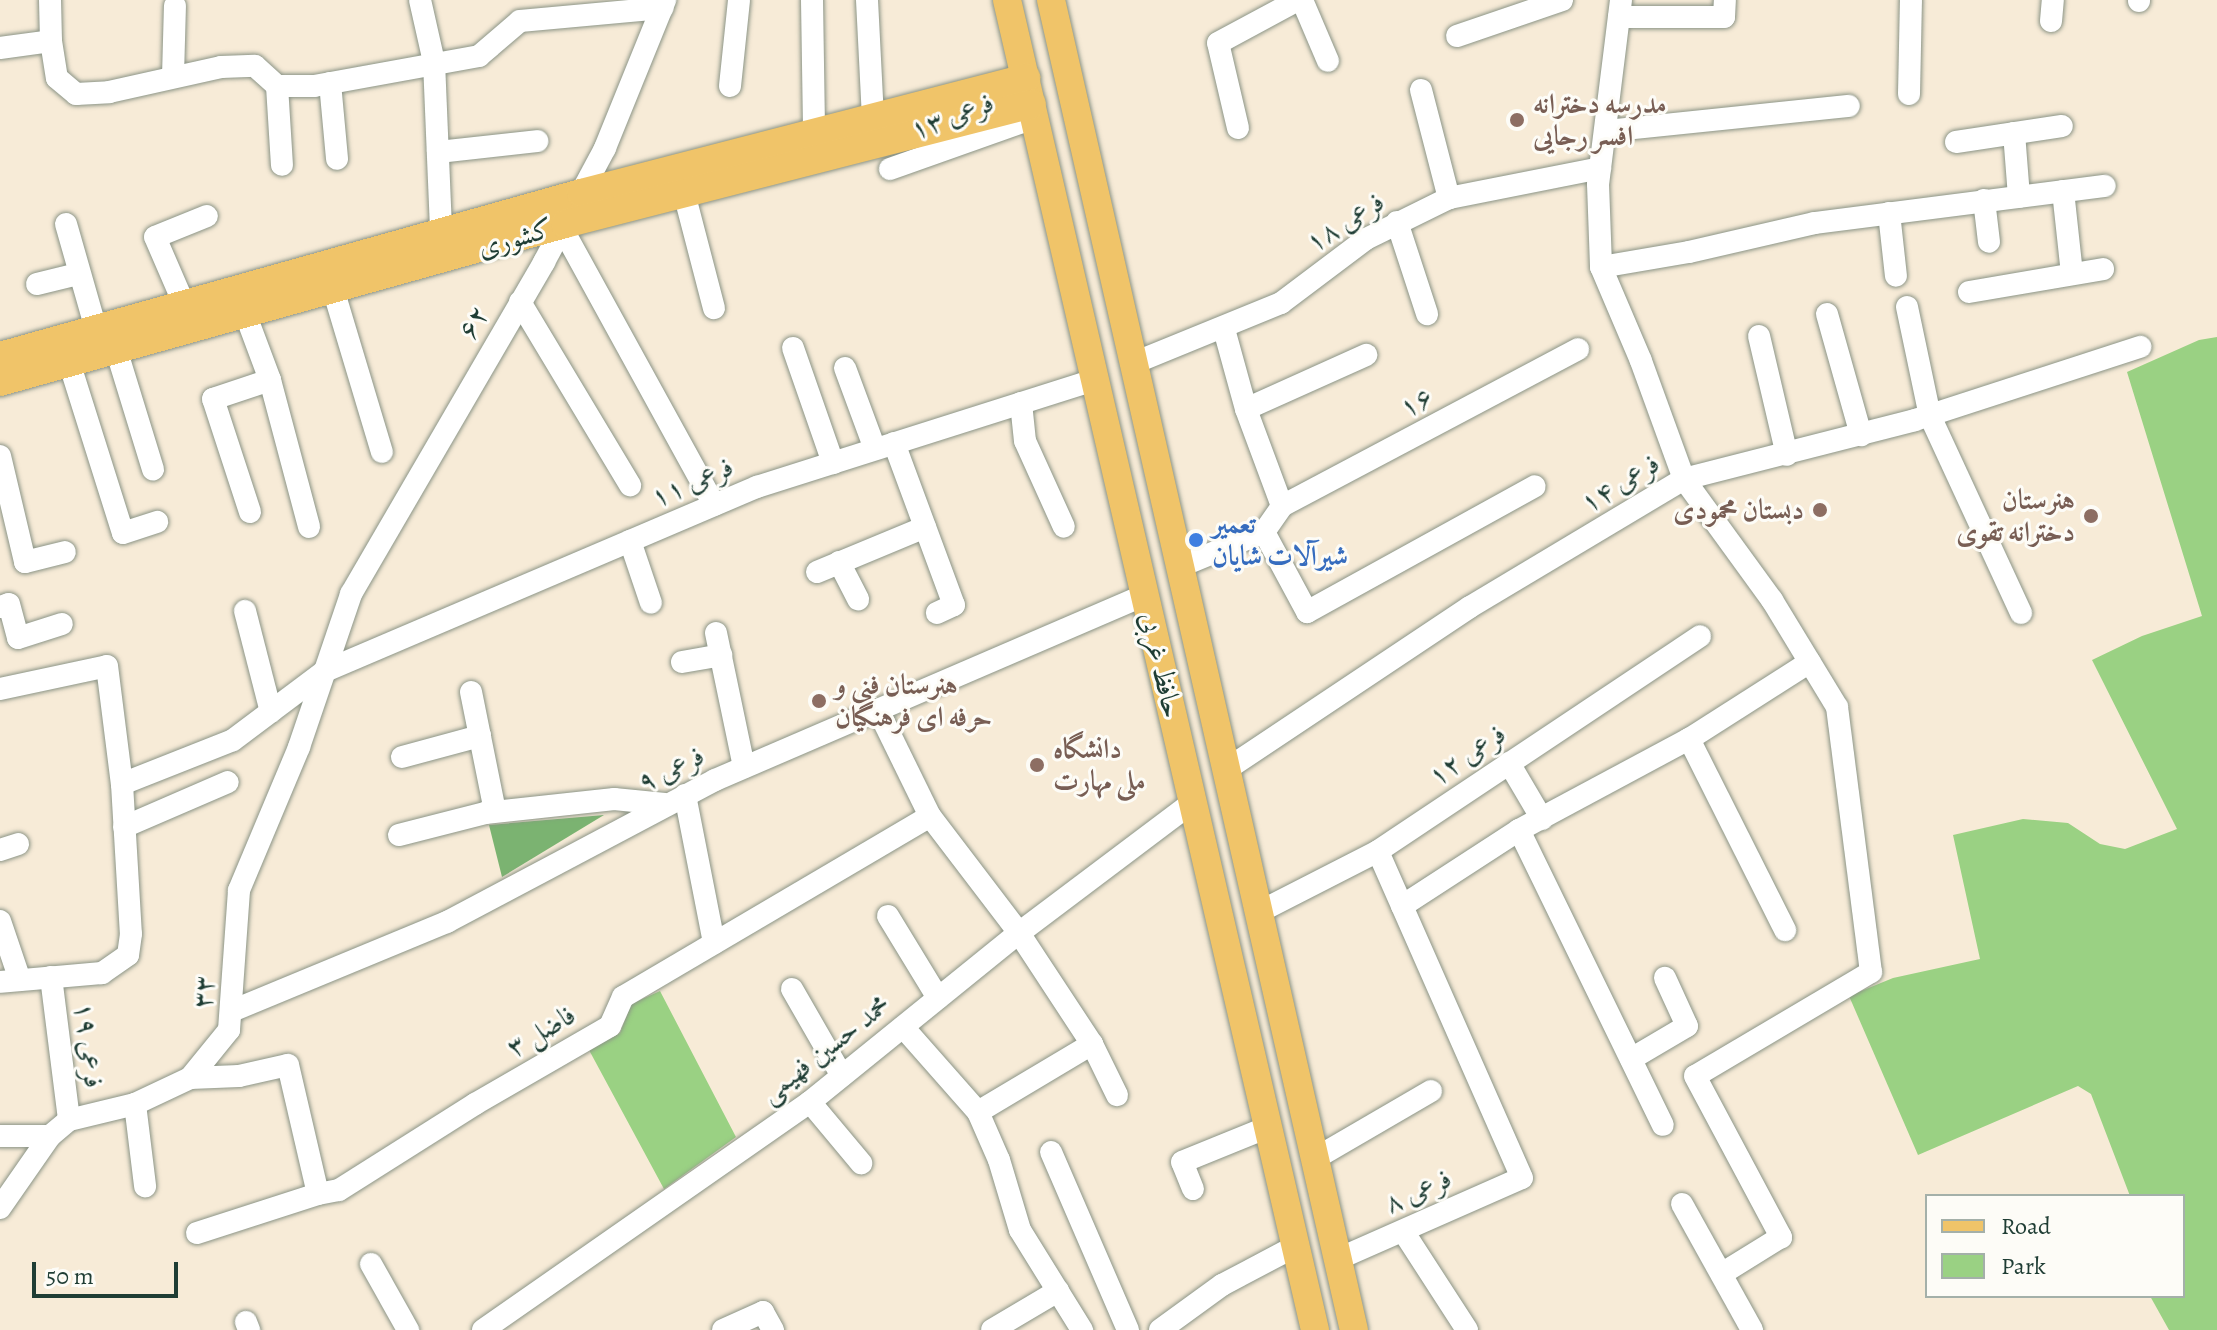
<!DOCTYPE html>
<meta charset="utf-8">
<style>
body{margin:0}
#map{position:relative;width:2217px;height:1330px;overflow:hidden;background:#f7ebd7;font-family:Alegreya,Amiri,serif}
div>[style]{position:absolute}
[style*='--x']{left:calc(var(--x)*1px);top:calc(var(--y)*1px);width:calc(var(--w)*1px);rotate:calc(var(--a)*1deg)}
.green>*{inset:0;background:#9ad183}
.forest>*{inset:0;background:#7bb371}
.roads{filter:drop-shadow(0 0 2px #8b9486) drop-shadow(0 0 2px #8b9486)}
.minor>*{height:22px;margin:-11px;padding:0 11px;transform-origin:11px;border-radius:11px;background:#fff}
.major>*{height:28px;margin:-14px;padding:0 14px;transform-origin:14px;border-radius:14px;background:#f0c469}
.dots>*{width:22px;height:22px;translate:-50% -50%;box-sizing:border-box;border:4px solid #fdfcf7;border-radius:50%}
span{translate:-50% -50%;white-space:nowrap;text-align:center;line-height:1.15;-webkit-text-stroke:6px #fdfcf7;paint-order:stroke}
.education-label{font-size:28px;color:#785e54;font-weight:700}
.left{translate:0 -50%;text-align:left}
.right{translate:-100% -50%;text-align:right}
.street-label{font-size:28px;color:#1f3d34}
.shop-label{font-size:28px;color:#366cbe;font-weight:700}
.legend{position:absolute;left:1925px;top:1194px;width:260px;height:104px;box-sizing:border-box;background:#fdfcf7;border:2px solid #a4b0a9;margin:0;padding:10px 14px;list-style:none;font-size:24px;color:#1f3d34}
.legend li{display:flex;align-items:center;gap:16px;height:40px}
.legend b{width:40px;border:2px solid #a4b0a9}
.scale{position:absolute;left:32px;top:1262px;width:146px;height:36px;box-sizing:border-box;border:4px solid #1f3d34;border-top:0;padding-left:10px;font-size:24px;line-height:28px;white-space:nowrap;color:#1f3d34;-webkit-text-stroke:6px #fdfcf7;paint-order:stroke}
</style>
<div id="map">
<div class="green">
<i style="clip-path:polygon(2217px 337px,2217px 1330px,2169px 1330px,2150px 1296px,2183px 1296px,2183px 1196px,2130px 1196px,2091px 1094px,2078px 1086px,1918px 1155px,1849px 996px,1893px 978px,1980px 959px,1953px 835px,2023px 819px,2068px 823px,2100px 844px,2125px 849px,2177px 829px,2092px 660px,2142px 636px,2202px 616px,2127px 372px,2199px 340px)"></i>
<i style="clip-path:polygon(660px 991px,736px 1137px,664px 1189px,589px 1050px,620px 1033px,631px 1004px)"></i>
</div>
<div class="forest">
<i style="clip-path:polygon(604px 815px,502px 877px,489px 825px)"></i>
</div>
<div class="roads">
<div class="minor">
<i style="--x:50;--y:0;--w:41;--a:88.6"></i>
<i style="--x:51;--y:41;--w:37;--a:81"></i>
<i style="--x:57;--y:78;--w:25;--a:40"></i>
<i style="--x:76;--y:94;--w:33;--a:-3"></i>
<i style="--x:109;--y:92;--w:115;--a:-12.6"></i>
<i style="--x:221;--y:67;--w:34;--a:-2"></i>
<i style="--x:255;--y:66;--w:30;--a:42"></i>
<i style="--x:277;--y:86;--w:37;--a:0"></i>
<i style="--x:314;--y:86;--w:168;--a:-10.3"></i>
<i style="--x:479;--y:56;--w:54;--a:-40.5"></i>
<i style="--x:520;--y:21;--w:143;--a:-5.2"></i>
<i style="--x:420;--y:0;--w:64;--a:77.3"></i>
<i style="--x:434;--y:62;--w:170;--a:87.6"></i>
<i style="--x:812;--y:0;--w:133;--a:89.1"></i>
<i style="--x:867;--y:0;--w:118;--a:87.1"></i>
<i style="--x:1302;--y:0;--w:66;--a:66.9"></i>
<i style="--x:1621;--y:0;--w:185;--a:97.1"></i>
<i style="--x:1598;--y:184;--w:83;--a:87.9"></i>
<i style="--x:1601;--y:267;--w:102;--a:66.9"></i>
<i style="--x:1641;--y:361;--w:126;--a:70"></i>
<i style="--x:1684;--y:479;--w:150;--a:54"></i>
<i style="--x:1772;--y:600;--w:125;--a:58.7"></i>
<i style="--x:1837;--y:707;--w:267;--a:82.7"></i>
<i style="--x:1871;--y:972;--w:204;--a:149.4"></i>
<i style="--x:1695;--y:1076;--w:183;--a:61.9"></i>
<i style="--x:1781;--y:1237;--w:70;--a:148.3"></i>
<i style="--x:2139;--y:1;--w:1;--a:-90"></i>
<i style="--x:1619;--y:17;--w:105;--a:0"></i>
<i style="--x:1724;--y:17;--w:17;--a:-87"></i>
<i style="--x:2051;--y:21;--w:21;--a:-85"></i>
<i style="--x:1457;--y:36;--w:111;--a:-18.9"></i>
<i style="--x:0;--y:48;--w:51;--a:-7.8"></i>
<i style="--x:173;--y:76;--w:70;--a:-88.4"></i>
<i style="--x:330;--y:83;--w:76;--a:84.7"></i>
<i style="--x:277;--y:86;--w:79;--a:86.4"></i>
<i style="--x:730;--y:86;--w:86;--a:-84"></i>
<i style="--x:1421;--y:90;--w:112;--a:75.5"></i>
<i style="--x:1909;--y:94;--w:94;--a:-88.8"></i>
<i style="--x:1238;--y:128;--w:87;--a:-103.2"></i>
<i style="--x:1218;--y:43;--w:91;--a:-28.3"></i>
<i style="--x:1606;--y:131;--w:244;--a:-5.9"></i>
<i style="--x:2014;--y:133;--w:64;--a:85.5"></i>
<i style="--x:1956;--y:142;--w:107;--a:-8.6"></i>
<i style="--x:438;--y:152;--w:100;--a:-6.3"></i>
<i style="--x:890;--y:169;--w:153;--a:-19.5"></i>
<i style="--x:2063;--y:191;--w:83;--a:83.8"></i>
<i style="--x:684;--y:193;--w:119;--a:75.4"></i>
<i style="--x:1984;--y:200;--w:42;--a:83.2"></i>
<i style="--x:1889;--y:213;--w:63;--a:83.7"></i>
<i style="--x:1397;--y:222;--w:97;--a:71.9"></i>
<i style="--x:66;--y:224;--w:109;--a:74.1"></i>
<i style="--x:562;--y:228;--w:316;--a:61.2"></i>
<i style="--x:1601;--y:267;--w:89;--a:-9.7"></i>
<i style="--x:1689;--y:252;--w:129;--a:-13"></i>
<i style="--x:1815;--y:223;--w:292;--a:-7.3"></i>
<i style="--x:37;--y:284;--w:42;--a:-13.7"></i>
<i style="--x:333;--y:289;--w:170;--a:73.3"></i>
<i style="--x:1969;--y:292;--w:136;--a:-9.7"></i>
<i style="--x:520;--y:302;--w:214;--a:59"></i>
<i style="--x:184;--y:304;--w:73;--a:-113.4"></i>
<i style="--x:155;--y:237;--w:56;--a:-22"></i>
<i style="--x:1907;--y:307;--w:111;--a:78.1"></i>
<i style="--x:1930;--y:416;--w:217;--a:65.2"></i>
<i style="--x:245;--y:313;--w:72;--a:69.5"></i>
<i style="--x:270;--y:380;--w:152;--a:75.1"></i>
<i style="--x:1827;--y:314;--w:126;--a:74.3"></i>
<i style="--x:1759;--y:336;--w:122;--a:76.8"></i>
<i style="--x:793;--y:348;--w:122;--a:70.8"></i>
<i style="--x:116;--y:349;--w:126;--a:72.9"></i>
<i style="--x:69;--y:362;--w:179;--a:72.5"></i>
<i style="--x:123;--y:533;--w:36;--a:-18"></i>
<i style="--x:1134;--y:363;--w:159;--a:-22.2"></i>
<i style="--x:1281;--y:303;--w:106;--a:-37"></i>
<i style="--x:1366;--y:239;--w:93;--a:-26.3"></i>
<i style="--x:1449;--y:198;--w:154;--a:-11.2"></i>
<i style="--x:845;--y:368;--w:86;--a:69.7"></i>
<i style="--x:1021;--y:403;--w:38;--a:84"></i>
<i style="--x:1025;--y:441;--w:94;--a:65.6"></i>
<i style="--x:1246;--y:409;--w:132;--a:-24.2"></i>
<i style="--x:894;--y:443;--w:173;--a:69.7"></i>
<i style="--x:954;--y:605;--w:19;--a:155"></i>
<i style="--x:0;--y:456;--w:109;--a:76.7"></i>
<i style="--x:25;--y:562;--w:41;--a:-14"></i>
<i style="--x:1282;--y:506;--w:335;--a:-27.9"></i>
<i style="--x:250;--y:512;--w:119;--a:-108.1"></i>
<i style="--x:213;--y:399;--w:60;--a:-18.4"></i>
<i style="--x:1264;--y:532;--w:91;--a:61.7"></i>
<i style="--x:1307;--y:612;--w:260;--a:-28.9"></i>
<i style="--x:630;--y:541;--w:65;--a:71.3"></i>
<i style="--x:839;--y:562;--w:42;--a:62.8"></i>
<i style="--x:1181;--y:566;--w:90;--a:-22.3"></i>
<i style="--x:1264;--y:532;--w:32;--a:-55"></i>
<i style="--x:1282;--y:506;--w:103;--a:-110.4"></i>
<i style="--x:1246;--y:409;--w:83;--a:-105.4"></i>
<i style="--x:817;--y:572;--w:117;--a:-22.6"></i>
<i style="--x:0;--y:607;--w:9;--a:-18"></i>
<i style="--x:9;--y:604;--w:35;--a:75"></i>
<i style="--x:18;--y:638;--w:46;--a:-17.7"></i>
<i style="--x:245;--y:611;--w:104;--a:75.6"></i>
<i style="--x:716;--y:633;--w:137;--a:78.2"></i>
<i style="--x:682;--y:662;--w:40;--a:-10"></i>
<i style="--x:0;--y:689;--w:109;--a:-12.1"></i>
<i style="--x:107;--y:666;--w:119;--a:82.8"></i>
<i style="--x:122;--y:784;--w:150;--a:86.6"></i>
<i style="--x:131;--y:934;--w:21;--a:98"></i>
<i style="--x:128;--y:955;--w:32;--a:145"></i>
<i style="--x:102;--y:973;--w:102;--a:175"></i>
<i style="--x:471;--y:692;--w:121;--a:78.6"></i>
<i style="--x:878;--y:710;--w:118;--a:63.9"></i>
<i style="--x:930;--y:816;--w:147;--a:52.7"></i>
<i style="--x:1019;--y:933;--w:133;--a:56.7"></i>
<i style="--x:1092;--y:1044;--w:57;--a:63.9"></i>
<i style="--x:1689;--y:739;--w:214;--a:63.3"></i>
<i style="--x:402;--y:757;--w:81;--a:-15.1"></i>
<i style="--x:1509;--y:763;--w:65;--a:59.5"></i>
<i style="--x:1227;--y:769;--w:292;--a:-33.7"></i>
<i style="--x:1470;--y:607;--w:249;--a:-30.9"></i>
<i style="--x:1684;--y:479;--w:238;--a:-14.3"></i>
<i style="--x:1915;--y:420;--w:237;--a:-18"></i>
<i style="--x:122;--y:784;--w:119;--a:-21.6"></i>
<i style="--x:233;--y:740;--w:115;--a:-36.9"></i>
<i style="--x:325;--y:671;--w:470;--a:-23.1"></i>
<i style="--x:757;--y:487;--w:355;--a:-17.6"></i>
<i style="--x:685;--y:795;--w:151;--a:78.9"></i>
<i style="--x:124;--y:827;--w:113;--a:-23.4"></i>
<i style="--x:1519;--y:830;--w:328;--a:64"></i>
<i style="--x:399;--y:835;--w:89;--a:-14.3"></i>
<i style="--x:485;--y:813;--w:130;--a:-6.2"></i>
<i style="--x:614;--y:799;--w:51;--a:5.6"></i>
<i style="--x:0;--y:850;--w:19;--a:-18"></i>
<i style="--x:1402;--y:906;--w:140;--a:-33"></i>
<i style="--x:1519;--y:830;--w:193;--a:-28.2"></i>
<i style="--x:1689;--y:739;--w:143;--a:-32.5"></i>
<i style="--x:1259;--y:912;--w:134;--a:-27.1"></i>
<i style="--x:1378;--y:851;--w:387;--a:-33.7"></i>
<i style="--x:888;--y:916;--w:96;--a:58.6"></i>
<i style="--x:0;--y:921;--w:62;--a:71.3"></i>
<i style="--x:51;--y:977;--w:144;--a:82.8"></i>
<i style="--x:792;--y:989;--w:100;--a:60.1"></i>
<i style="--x:232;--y:1011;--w:233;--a:-22.5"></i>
<i style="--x:447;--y:922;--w:303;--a:-27.9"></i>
<i style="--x:715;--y:780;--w:468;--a:-23.3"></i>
<i style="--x:903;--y:1027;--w:113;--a:48.6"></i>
<i style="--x:978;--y:1112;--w:52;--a:66.4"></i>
<i style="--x:999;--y:1160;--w:73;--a:73.3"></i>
<i style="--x:1020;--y:1230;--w:118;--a:58.2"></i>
<i style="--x:1631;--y:1059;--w:65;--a:-30.5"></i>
<i style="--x:1687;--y:1026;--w:53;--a:-114.6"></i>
<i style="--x:190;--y:1078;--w:49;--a:-2.3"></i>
<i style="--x:239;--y:1076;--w:50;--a:-12.7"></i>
<i style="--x:288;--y:1065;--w:132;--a:76.9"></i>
<i style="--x:810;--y:1102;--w:80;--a:50.1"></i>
<i style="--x:135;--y:1104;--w:83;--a:83"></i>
<i style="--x:978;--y:1112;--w:133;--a:-30.8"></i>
<i style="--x:0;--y:1136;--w:50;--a:0"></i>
<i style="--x:1051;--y:1152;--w:194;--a:66.6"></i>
<i style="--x:1316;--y:1158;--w:133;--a:-30.2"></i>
<i style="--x:1193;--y:1189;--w:29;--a:-112"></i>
<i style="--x:1182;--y:1162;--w:93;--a:-22.1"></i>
<i style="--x:1682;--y:1204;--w:144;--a:60.9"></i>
<i style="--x:0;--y:1208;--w:88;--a:-55.2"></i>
<i style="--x:50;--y:1136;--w:25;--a:-40"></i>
<i style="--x:69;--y:1120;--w:68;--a:-13.6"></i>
<i style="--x:135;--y:1104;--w:61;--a:-25.3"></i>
<i style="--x:190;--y:1078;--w:62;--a:-50.9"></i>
<i style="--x:229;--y:1030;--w:140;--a:-85.9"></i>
<i style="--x:239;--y:890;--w:155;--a:-67.2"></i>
<i style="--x:299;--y:747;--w:162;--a:-71.2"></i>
<i style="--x:351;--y:594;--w:384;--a:-59.8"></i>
<i style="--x:544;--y:262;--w:129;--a:-61.8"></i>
<i style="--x:605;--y:148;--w:160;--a:-67.9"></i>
<i style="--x:1403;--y:1231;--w:118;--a:57.1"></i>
<i style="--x:197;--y:1233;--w:127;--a:-17.9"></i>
<i style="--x:318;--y:1194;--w:21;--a:-11"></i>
<i style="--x:339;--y:1190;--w:161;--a:-32.3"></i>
<i style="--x:475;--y:1104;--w:156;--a:-30"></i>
<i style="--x:610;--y:1026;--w:32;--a:-66"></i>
<i style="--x:623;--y:997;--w:356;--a:-30.5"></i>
<i style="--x:1338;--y:1259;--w:201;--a:-23.8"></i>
<i style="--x:1522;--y:1178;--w:357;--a:-113.8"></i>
<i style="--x:371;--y:1264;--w:76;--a:60.7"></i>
<i style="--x:246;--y:1322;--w:9;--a:69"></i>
<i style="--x:483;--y:1330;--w:399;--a:-34.9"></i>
<i style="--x:810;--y:1102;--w:269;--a:-39"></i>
<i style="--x:1019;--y:933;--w:218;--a:-37"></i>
<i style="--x:723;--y:1330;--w:44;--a:-24.2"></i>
<i style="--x:763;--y:1312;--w:21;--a:61"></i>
<i style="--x:992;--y:1330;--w:77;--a:-30.6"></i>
<i style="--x:1160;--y:1330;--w:77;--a:-36"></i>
<i style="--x:1222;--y:1285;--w:84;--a:-27.8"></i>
</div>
<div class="major">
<i style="--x:1007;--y:0;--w:1365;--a:76.96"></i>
<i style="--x:1051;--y:0;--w:1364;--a:77.17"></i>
<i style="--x:0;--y:356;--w:603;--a:-15.67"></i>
<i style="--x:581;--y:193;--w:460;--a:-14.5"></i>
<i style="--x:0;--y:382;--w:587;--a:-15.62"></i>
<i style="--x:565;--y:224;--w:482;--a:-14.4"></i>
</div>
</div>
<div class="dots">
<i style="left:1517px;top:120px;background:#8d6e63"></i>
<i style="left:1820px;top:510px;background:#8d6e63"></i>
<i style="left:2091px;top:516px;background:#8d6e63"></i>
<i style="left:1196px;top:540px;background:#3f7fe0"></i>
<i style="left:819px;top:701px;background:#8d6e63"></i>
<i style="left:1037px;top:765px;background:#8d6e63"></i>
</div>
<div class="education-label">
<span class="left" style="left:1533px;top:120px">مدرسه دخترانه<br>افسر رجایی</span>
<span class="right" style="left:2075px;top:516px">هنرستان<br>دخترانه تقوی</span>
<span class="right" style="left:1804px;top:510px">دبستان محمودی</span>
<span class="left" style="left:835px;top:701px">هنرستان فنی و<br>حرفه ای فرهنگیان</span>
<span class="left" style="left:1053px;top:765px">دانشگاه<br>ملی مهارت</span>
</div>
<div class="street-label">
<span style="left:952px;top:116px;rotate:-20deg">فرعی ۱۳</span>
<span style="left:1345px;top:222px;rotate:-32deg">فرعی ۱۸</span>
<span style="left:515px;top:238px;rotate:-16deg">کشوری</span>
<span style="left:473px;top:322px;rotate:-59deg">۶۲</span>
<span style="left:1416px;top:402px;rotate:-28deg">۱۶</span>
<span style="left:692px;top:482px;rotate:-23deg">فرعی ۱۱</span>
<span style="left:1620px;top:483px;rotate:-31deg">فرعی ۱۴</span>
<span style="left:1161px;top:665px;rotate:77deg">حافظ غربی</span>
<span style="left:1467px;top:755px;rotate:-34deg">فرعی ۱۲</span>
<span style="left:671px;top:769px;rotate:-26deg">فرعی ۹</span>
<span style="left:203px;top:992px;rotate:-85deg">۳۳</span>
<span style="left:541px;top:1031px;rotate:-30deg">فاضل ۳</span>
<span style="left:89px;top:1045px;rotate:83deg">فرعی ۱۹</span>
<span style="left:825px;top:1049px;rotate:-38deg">محمد حسین فهیمی</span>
<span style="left:1418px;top:1191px;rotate:-24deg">فرعی ۸</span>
</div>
<div class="shop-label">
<span class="left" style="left:1212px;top:540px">تعمیر<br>شیرآلات شایان</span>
</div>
<ul class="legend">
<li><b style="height:10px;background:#f0c469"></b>Road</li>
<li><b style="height:22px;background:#9ad183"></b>Park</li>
</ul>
<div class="scale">50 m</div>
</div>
